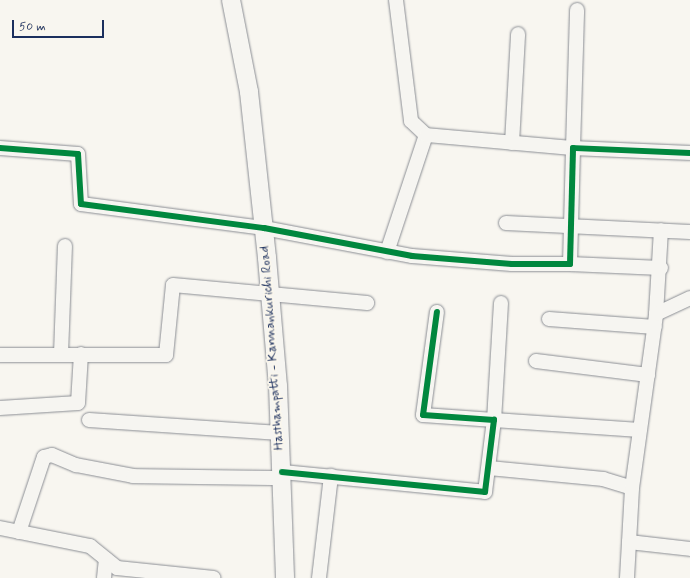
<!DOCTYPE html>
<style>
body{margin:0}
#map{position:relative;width:690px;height:578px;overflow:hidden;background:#f8f6f0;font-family:Mynerve,sans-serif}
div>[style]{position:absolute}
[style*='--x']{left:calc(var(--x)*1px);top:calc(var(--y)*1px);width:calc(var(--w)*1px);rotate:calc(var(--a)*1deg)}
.roads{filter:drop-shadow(0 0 1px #8b8e94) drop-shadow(0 0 1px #8b8e94)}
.minor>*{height:14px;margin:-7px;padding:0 7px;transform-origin:7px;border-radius:7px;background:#f6f5f1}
.major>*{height:18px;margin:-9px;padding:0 9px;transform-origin:9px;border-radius:9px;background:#f6f5f1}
.cycleway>*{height:6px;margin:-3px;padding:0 3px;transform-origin:3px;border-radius:3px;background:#00873e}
span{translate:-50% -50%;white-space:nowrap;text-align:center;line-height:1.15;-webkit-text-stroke:3.5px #fbf7ec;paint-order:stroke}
.street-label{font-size:13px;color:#1b2f5e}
.scale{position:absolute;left:12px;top:20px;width:92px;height:18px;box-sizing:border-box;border:2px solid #1b2f5e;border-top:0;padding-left:5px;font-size:12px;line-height:14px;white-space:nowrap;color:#1b2f5e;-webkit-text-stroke:3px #fbf7ec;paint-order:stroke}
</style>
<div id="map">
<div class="roads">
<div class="minor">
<i style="--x:396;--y:0;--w:122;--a:82.9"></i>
<i style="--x:411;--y:121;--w:21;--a:43"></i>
<i style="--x:512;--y:143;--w:109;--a:-86.8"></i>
<i style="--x:0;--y:148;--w:78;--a:4.4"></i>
<i style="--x:78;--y:154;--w:50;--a:86.6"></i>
<i style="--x:81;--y:204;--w:185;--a:7.5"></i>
<i style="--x:264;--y:228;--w:151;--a:10.7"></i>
<i style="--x:412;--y:256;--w:100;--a:4.6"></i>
<i style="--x:512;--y:264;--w:58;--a:0"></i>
<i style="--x:570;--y:264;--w:116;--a:-88.5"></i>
<i style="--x:573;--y:148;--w:117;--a:2.4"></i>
<i style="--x:506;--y:223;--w:184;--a:2.8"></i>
<i style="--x:387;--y:252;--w:123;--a:-71.6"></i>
<i style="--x:426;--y:135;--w:148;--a:5.1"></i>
<i style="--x:573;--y:148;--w:138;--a:-88.3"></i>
<i style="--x:570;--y:264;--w:91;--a:2.5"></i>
<i style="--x:501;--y:303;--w:117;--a:93.4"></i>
<i style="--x:494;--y:420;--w:146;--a:3.9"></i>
<i style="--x:656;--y:314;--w:84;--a:-86.6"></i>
<i style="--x:549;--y:319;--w:106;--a:4.3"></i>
<i style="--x:61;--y:354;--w:108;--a:-87.9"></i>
<i style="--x:0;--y:355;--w:166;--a:0"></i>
<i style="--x:166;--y:355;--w:70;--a:-84.3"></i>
<i style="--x:173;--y:285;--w:195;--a:5.3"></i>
<i style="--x:536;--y:361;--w:113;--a:7.1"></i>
<i style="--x:0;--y:408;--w:78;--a:-3.7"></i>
<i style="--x:78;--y:403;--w:49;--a:-86.5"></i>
<i style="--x:89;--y:420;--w:191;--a:3.9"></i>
<i style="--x:489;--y:468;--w:115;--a:5.5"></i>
<i style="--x:603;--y:479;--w:30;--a:17"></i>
<i style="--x:282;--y:472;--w:204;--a:5.6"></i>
<i style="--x:485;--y:492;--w:73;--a:-82.9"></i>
<i style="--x:494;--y:420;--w:71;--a:-176"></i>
<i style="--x:423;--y:415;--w:104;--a:-82.3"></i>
<i style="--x:0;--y:528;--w:92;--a:11.3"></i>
<i style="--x:90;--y:546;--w:35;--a:39"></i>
<i style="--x:117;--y:568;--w:97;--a:5.9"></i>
<i style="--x:19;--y:532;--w:79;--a:-71.6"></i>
<i style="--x:44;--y:457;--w:8;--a:-14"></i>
<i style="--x:52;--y:455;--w:26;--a:23"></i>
<i style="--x:76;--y:465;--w:58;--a:10.9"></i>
<i style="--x:133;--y:476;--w:149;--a:0.8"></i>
<i style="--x:629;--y:542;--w:61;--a:6.5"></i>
<i style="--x:104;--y:578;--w:19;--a:-84"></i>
<i style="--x:319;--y:578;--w:103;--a:-83.3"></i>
<i style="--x:627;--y:578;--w:90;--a:-86.8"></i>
<i style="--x:632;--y:488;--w:176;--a:-82.1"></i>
<i style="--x:656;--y:314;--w:38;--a:-25"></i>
</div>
<div class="major">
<i style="--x:231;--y:0;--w:94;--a:78.9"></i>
<i style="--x:249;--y:92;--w:167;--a:83.8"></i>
<i style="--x:267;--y:258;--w:128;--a:85.1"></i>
<i style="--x:278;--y:386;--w:192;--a:87.9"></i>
</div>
</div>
<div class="cycleway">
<i style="--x:0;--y:148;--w:78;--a:4.4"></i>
<i style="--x:78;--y:154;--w:50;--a:86.6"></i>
<i style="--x:81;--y:204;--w:185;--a:7.5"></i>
<i style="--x:264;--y:228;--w:151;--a:10.7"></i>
<i style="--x:412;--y:256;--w:100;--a:4.6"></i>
<i style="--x:512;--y:264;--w:58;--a:0"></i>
<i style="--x:570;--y:264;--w:116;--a:-88.5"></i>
<i style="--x:573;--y:148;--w:117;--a:2.4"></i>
<i style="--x:282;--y:472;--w:204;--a:5.6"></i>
<i style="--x:485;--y:492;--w:73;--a:-82.9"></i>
<i style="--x:494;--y:420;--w:71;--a:-176"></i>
<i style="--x:423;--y:415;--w:104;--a:-82.3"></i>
</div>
<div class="street-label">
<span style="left:273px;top:348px;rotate:-94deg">Hasthampatti - Kannankurichi Road</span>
</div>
<div class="scale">50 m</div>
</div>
